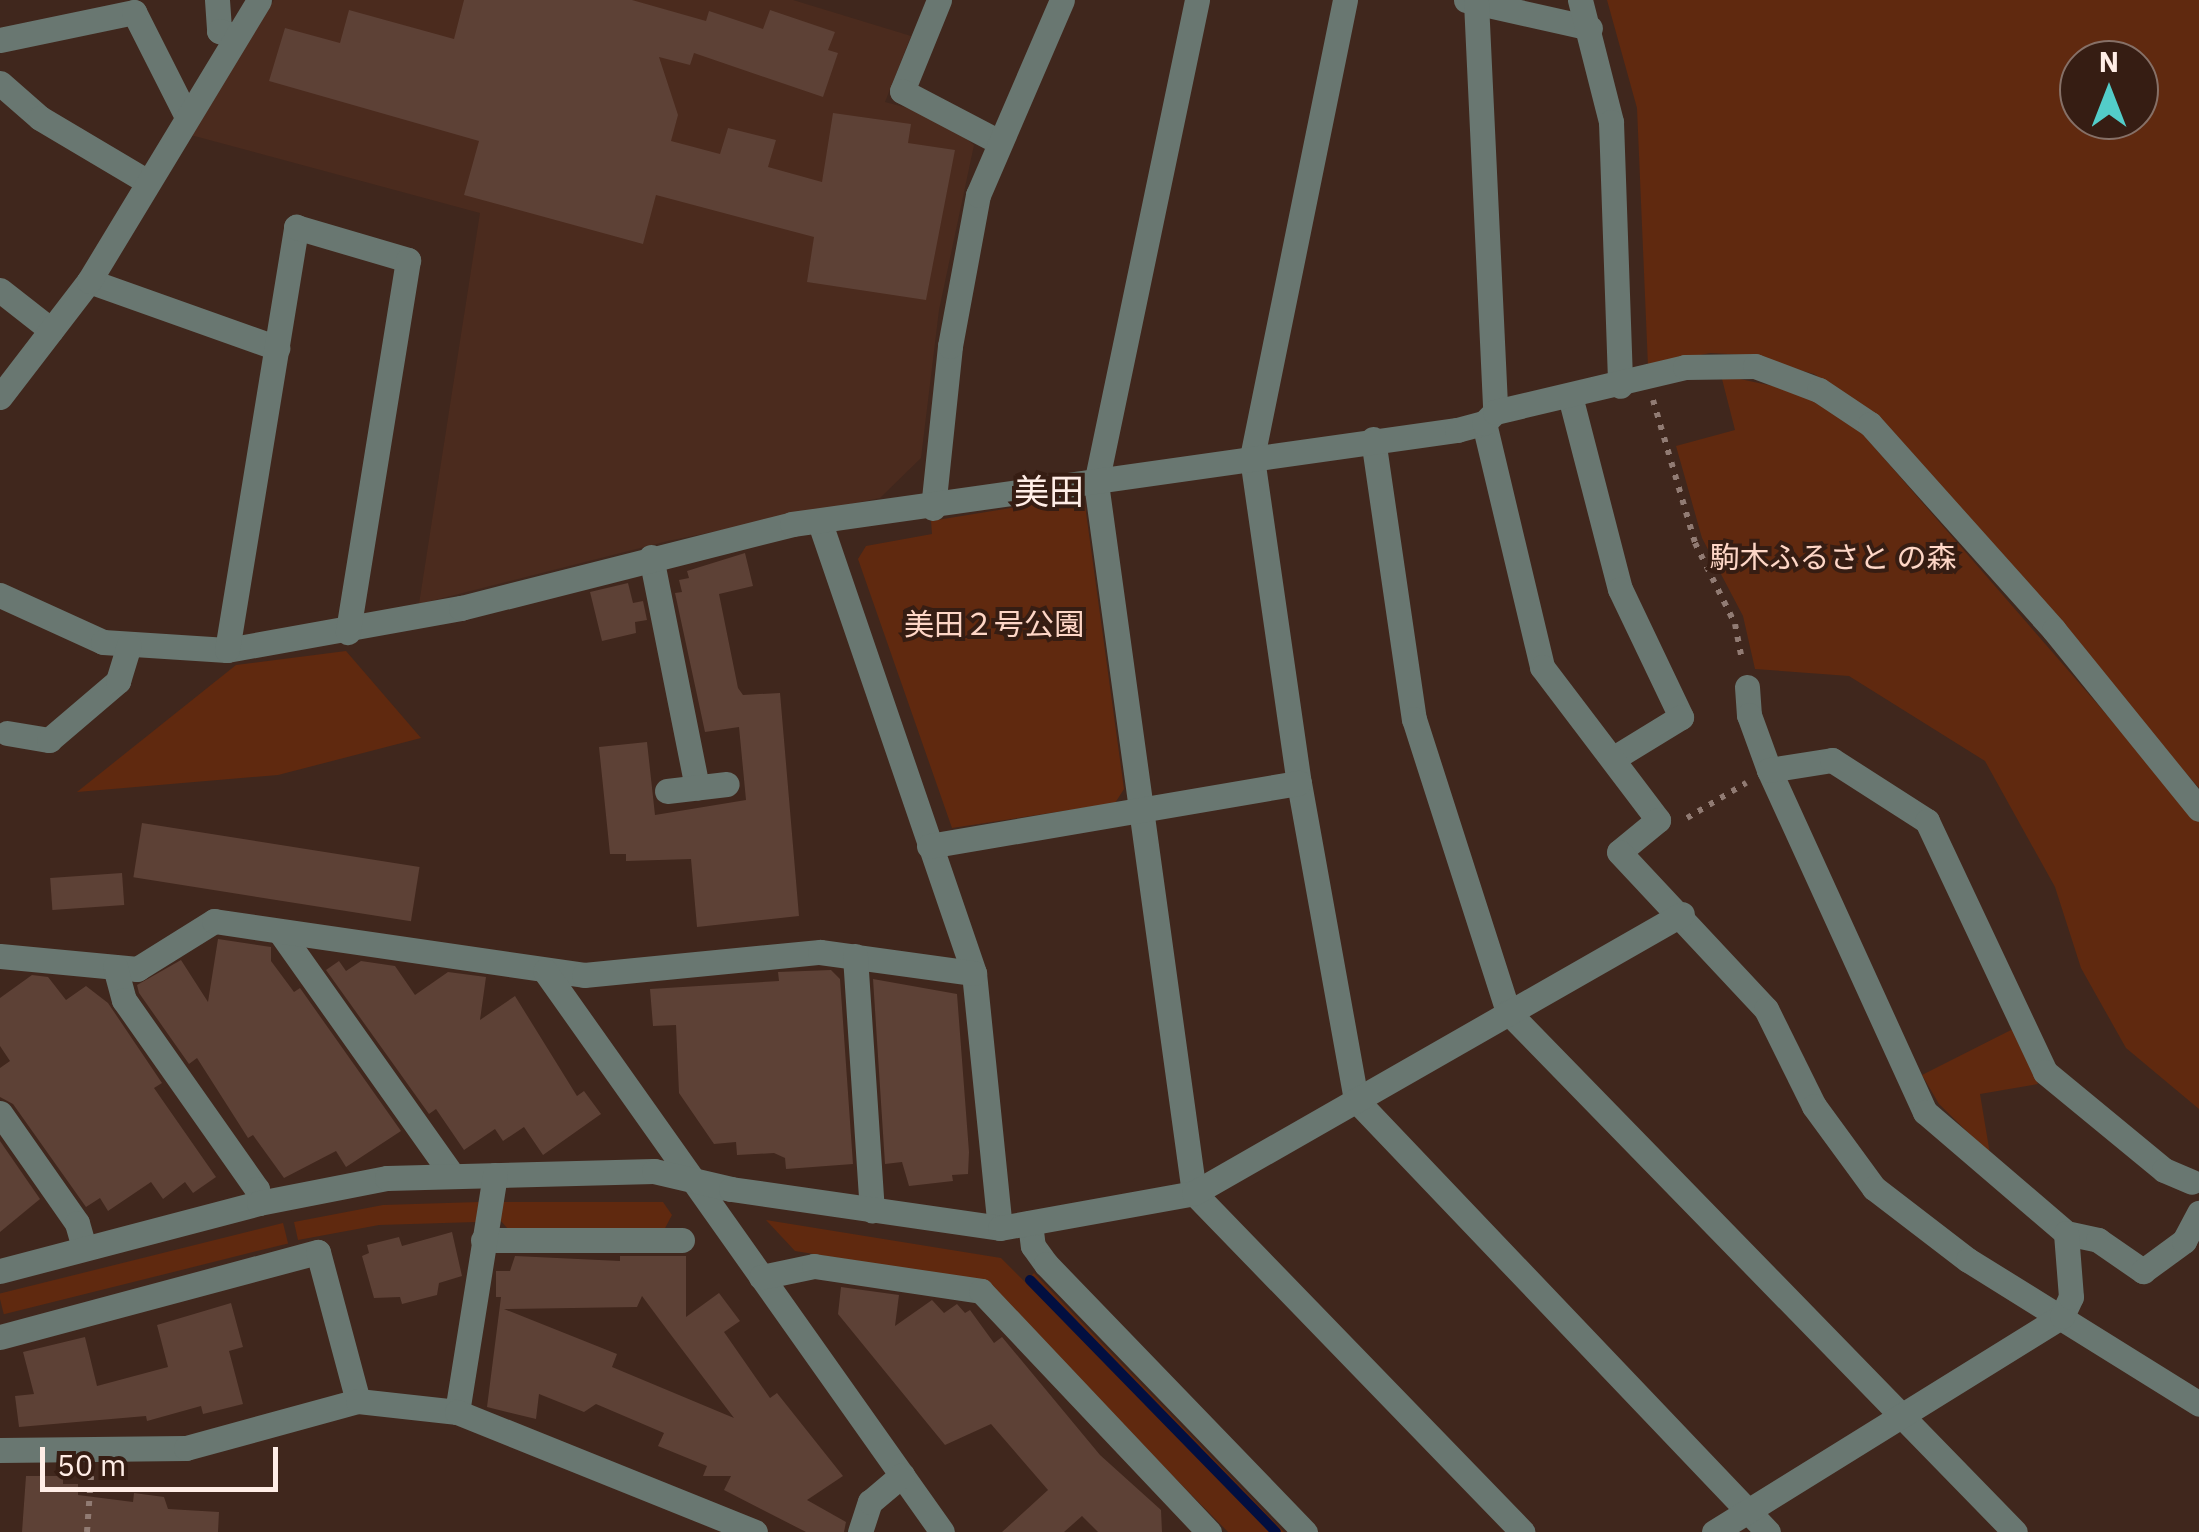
<!DOCTYPE html>
<meta charset="utf-8">
<style>
body{margin:0}
#map{position:relative;width:2199px;height:1532px;overflow:hidden;background:#40271d;font-family:"IBM Plex Sans","Noto Sans JP",sans-serif}
div>[style]{position:absolute}
[style*='--x']{left:calc(var(--x)*1px);top:calc(var(--y)*1px);width:calc(var(--w)*1px);rotate:calc(var(--a)*1deg)}
.built>*{inset:0;background:#4b2b1e}
.green>*{inset:0;background:#60290f;transform-origin:0 0}
.stream>*{height:10px;margin:-5px;padding:0 5px;transform-origin:5px;border-radius:5px;background:#020f40}
.building>*{inset:0;background:#5d4136;transform-origin:0 0}
.path>*{height:6px;margin-top:-3px;transform-origin:0;background:repeating-linear-gradient(90deg,#917b73 0 5px,transparent 0 13px)}
.minor>*{height:25px;margin:-12.5px;padding:0 12.5px;transform-origin:12.5px;border-radius:12.5px;background:#697771}
span{translate:-50% -50%;white-space:nowrap;text-align:center;line-height:1.15;-webkit-text-stroke:8px #361d13;paint-order:stroke}
.park-label{font-size:30px;color:#fed6c6}
.quarter-label{font-size:35px;color:#ffede6}
.north{position:absolute;left:2059px;top:40px;width:100px;height:100px;box-sizing:border-box;background:#361d13;border:2px solid #867067;border-radius:50%;rotate:0deg;font-size:28px;font-weight:700;line-height:40px;text-align:center;color:#ffede6}
.north::after{content:'';display:block;margin:auto;width:35px;height:45px;background:#53cdc9;clip-path:polygon(50% 0,100% 100%,50% 72%,0 100%)}
.scale{position:absolute;left:40px;top:1447px;width:238px;height:45px;box-sizing:border-box;border:5px solid #ffede6;border-top:0;padding-left:12px;font-size:30px;line-height:35px;white-space:nowrap;color:#ffede6;-webkit-text-stroke:8px #361d13;paint-order:stroke}
</style>
<div id="map">
<div class="built">
<i style="clip-path:polygon(274px 0,793px 0,911px 36px,885px 102px,938px 116px,974px 145px,939px 310px,921px 458px,880px 498px,668px 541px,419px 604px,480px 213px,187px 134px)"></i>
</div>
<div class="green">
<i style="clip-path:polygon(evenodd,1607px 0,2199px 0,2199px 788px,1870px 411px,1814px 374px,1746px 355px,1710px 353px,1648px 366px,1637px 108px,1607px 0,2079px 60px,2139px 60px,2139px 120px,2079px 120px,2079px 60px)"></i>
<i style="clip-path:polygon(1721px 375px,1802px 392px,1855px 425px,2199px 821px,2199px 1109px,2126px 1048px,2081px 968px,2055px 887px,1985px 761px,1849px 676px,1755px 669px,1743px 616px,1702px 538px,1676px 446px,1735px 430px)"></i>
<i style="clip-path:polygon(1072px 498px,1085px 505px,1124px 789px,1115px 803px,952px 828px,858px 559px,866px 546px,932px 534px,931px 521px)"></i>
<i style="clip-path:polygon(346px 651px,421px 738px,278px 775px,77px 792px,236px 665px)"></i>
<i style="clip-path:polygon(2013px 1029px,2038px 1084px,1980px 1094px,1990px 1154px,1939px 1104px,1922px 1075px)"></i>
<i style="clip-path:polygon(479px 1202px,476px 1222px,379px 1225px,298px 1240px,294px 1222px,383px 1205px)"></i>
<i style="clip-path:polygon(502px 1202px,663px 1202px,672px 1215px,664px 1230px,508px 1229px,500px 1220px)"></i>
<i style="clip-path:polygon(766px 1220px,1001px 1258px,1025px 1282px,1034px 1273px,1284px 1532px,1228px 1532px,981px 1281px,795px 1251px)"></i>
<i style="left:283px;top:1223px;width:21px;height:293px;rotate:76deg"></i>
</div>
<div class="stream">
<i style="--x:1030;--y:1280;--w:352;--a:45.7"></i>
</div>
<div class="building">
<i style="clip-path:polygon(464px 0,632px 0,706px 21px,709px 11px,763px 29px,770px 10px,835px 32px,828px 50px,838px 53px,823px 97px,694px 53px,690px 65px,659px 57px,678px 115px,671px 141px,720px 154px,728px 128px,776px 140px,768px 167px,822px 182px,833px 113px,911px 124px,908px 143px,955px 150px,926px 300px,807px 282px,814px 237px,656px 195px,643px 244px,464px 195px,479px 141px,269px 81px,285px 28px,340px 43px,349px 10px,454px 39px)"></i>
<i style="clip-path:polygon(745px 553px,753px 586px,719px 594px,738px 688px,743px 695px,780px 693px,799px 916px,697px 927px,691px 859px,626px 861px,626px 854px,610px 854px,599px 747px,647px 742px,655px 815px,746px 800px,739px 727px,705px 732px,675px 593px,682px 592px,679px 580px,689px 578px,687px 571px)"></i>
<i style="clip-path:polygon(628px 583px,633px 603px,643px 601px,647px 620px,635px 622px,636px 633px,602px 641px,590px 592px)"></i>
<i style="left:142px;top:823px;width:281px;height:55px;rotate:9deg"></i>
<i style="left:122px;top:873px;width:32px;height:72px;rotate:86deg"></i>
<i style="clip-path:polygon(218px 939px,271px 947px,271px 961px,294px 992px,300px 988px,401px 1131px,346px 1167px,336px 1151px,284px 1178px,253px 1135px,248px 1138px,197px 1058px,189px 1064px,139px 993px,137px 985px,181px 960px,208px 1002px)"></i>
<i style="clip-path:polygon(339px 961px,346px 971px,361px 961px,395px 966px,415px 995px,448px 972px,486px 977px,480px 1020px,515px 996px,577px 1096px,584px 1091px,601px 1114px,543px 1155px,524px 1127px,503px 1141px,495px 1129px,464px 1150px,436px 1109px,429px 1114px,326px 970px)"></i>
<i style="clip-path:polygon(831px 970px,840px 979px,853px 1164px,786px 1169px,785px 1158px,774px 1153px,737px 1155px,736px 1142px,714px 1144px,679px 1093px,676px 1025px,653px 1026px,650px 989px,779px 981px,778px 972px)"></i>
<i style="clip-path:polygon(32px 975px,48px 977px,66px 1000px,86px 986px,108px 1003px,162px 1083px,154px 1088px,216px 1177px,193px 1193px,185px 1182px,163px 1199px,151px 1182px,108px 1211px,100px 1198px,86px 1207px,13px 1104px,0 1097px,0 1068px,10px 1061px,0 1046px,0 998px)"></i>
<i style="clip-path:polygon(873px 979px,957px 994px,969px 1152px,968px 1174px,952px 1175px,953px 1181px,909px 1186px,902px 1162px,885px 1164px)"></i>
<i style="clip-path:polygon(0 1141px,40px 1199px,0 1232px)"></i>
<i style="clip-path:polygon(452px 1232px,462px 1276px,439px 1283px,437px 1295px,402px 1304px,400px 1297px,374px 1298px,362px 1256px,369px 1253px,367px 1245px,399px 1237px,402px 1246px)"></i>
<i style="clip-path:polygon(evenodd,515px 1256px,620px 1261px,620px 1256px,686px 1256px,686px 1317px,719px 1293px,740px 1321px,724px 1332px,770px 1398px,777px 1393px,843px 1476px,807px 1500px,846px 1522px,844px 1532px,806px 1532px,761px 1509px,724px 1490px,731px 1476px,703px 1476px,707px 1466px,658px 1446px,664px 1433px,596px 1404px,584px 1412px,539px 1394px,536px 1419px,487px 1407px,501px 1297px,496px 1297px,496px 1271px,510px 1271px,515px 1256px,642px 1296px,668px 1331px,734px 1418px,612px 1367px,617px 1354px,504px 1309px,637px 1307px,642px 1296px)"></i>
<i style="clip-path:polygon(841px 1287px,899px 1295px,895px 1326px,932px 1300px,944px 1313px,957px 1304px,965px 1313px,970px 1310px,994px 1343px,1002px 1337px,1100px 1455px,1161px 1510px,1162px 1532px,1098px 1532px,1082px 1516px,1064px 1532px,1002px 1532px,1048px 1490px,991px 1424px,945px 1445px,838px 1314px)"></i>
<i style="clip-path:polygon(231px 1303px,243px 1347px,229px 1351px,243px 1404px,203px 1414px,201px 1406px,147px 1421px,146px 1416px,19px 1427px,15px 1396px,34px 1394px,23px 1352px,85px 1337px,97px 1386px,168px 1367px,157px 1325px)"></i>
<i style="clip-path:polygon(26px 1476px,63px 1476px,63px 1484px,78px 1484px,78px 1495px,133px 1502px,134px 1493px,164px 1497px,168px 1509px,219px 1512px,218px 1532px,22px 1532px)"></i>
</div>
<div class="path">
<i style="--x:1653;--y:400;--w:149;--a:73.6"></i>
<i style="--x:1695;--y:543;--w:90;--a:63.7"></i>
<i style="--x:1735;--y:624;--w:38;--a:79"></i>
<i style="--x:1687;--y:818;--w:69;--a:-30.7"></i>
<i style="--x:87;--y:1532;--w:56;--a:-85.9"></i>
</div>
<div class="minor">
<i style="--x:217;--y:0;--w:31;--a:86"></i>
<i style="--x:219;--y:31;--w:17;--a:17"></i>
<i style="--x:939;--y:0;--w:98;--a:112.1"></i>
<i style="--x:902;--y:91;--w:110;--a:27.7"></i>
<i style="--x:1197;--y:0;--w:493;--a:101.8"></i>
<i style="--x:1096;--y:483;--w:717;--a:82.14"></i>
<i style="--x:1194;--y:1193;--w:472;--a:45.9"></i>
<i style="--x:1345;--y:0;--w:467;--a:101.5"></i>
<i style="--x:1252;--y:458;--w:328;--a:81.8"></i>
<i style="--x:1299;--y:783;--w:322;--a:79.8"></i>
<i style="--x:1356;--y:1100;--w:597;--a:46.36"></i>
<i style="--x:1466;--y:0;--w:127;--a:12.7"></i>
<i style="--x:1580;--y:0;--w:126;--a:75.7"></i>
<i style="--x:1611;--y:122;--w:264;--a:88"></i>
<i style="--x:1476;--y:2;--w:410;--a:87.3"></i>
<i style="--x:0;--y:40;--w:137;--a:-11.8"></i>
<i style="--x:134;--y:12;--w:115;--a:63.2"></i>
<i style="--x:0;--y:83;--w:53;--a:41.2"></i>
<i style="--x:40;--y:118;--w:123;--a:30.7"></i>
<i style="--x:89;--y:281;--w:200;--a:19.6"></i>
<i style="--x:0;--y:290;--w:65;--a:38.1"></i>
<i style="--x:1570;--y:396;--w:199;--a:75.5"></i>
<i style="--x:1620;--y:589;--w:142;--a:64.5"></i>
<i style="--x:1681;--y:717;--w:79;--a:148.5"></i>
<i style="--x:0;--y:397;--w:146;--a:-52.5"></i>
<i style="--x:89;--y:281;--w:328;--a:-58.8"></i>
<i style="--x:1484;--y:423;--w:251;--a:76.6"></i>
<i style="--x:1542;--y:667;--w:192;--a:52.8"></i>
<i style="--x:1658;--y:820;--w:50;--a:140.6"></i>
<i style="--x:1619;--y:852;--w:215;--a:46.9"></i>
<i style="--x:1766;--y:1009;--w:108;--a:63.7"></i>
<i style="--x:1814;--y:1106;--w:102;--a:53.8"></i>
<i style="--x:1874;--y:1188;--w:118;--a:37.5"></i>
<i style="--x:1968;--y:1260;--w:272;--a:31.9"></i>
<i style="--x:1373;--y:439;--w:283;--a:81.7"></i>
<i style="--x:1414;--y:719;--w:308;--a:72.2"></i>
<i style="--x:1508;--y:1012;--w:726;--a:45.73"></i>
<i style="--x:933;--y:508;--w:163;--a:-84"></i>
<i style="--x:950;--y:346;--w:154;--a:-79.5"></i>
<i style="--x:978;--y:195;--w:212;--a:-66.7"></i>
<i style="--x:820;--y:523;--w:476;--a:71.1"></i>
<i style="--x:974;--y:973;--w:256;--a:84.2"></i>
<i style="--x:651;--y:557;--w:235;--a:78.7"></i>
<i style="--x:0;--y:595;--w:113;--a:24.5"></i>
<i style="--x:103;--y:642;--w:124;--a:3.7"></i>
<i style="--x:227;--y:650;--w:238;--a:-10.2"></i>
<i style="--x:461;--y:608;--w:341;--a:-14.2"></i>
<i style="--x:792;--y:524;--w:672;--a:-8.05"></i>
<i style="--x:1457;--y:430;--w:28;--a:-15"></i>
<i style="--x:1484;--y:423;--w:16;--a:-45"></i>
<i style="--x:1495;--y:412;--w:195;--a:-13.3"></i>
<i style="--x:1685;--y:367;--w:70;--a:-0.8"></i>
<i style="--x:1755;--y:366;--w:68;--a:20.6"></i>
<i style="--x:1819;--y:390;--w:61;--a:33.7"></i>
<i style="--x:1870;--y:424;--w:276;--a:48.2"></i>
<i style="--x:2054;--y:630;--w:230;--a:51"></i>
<i style="--x:227;--y:650;--w:429;--a:-80.7"></i>
<i style="--x:296;--y:227;--w:117;--a:16.4"></i>
<i style="--x:408;--y:260;--w:377;--a:99.2"></i>
<i style="--x:1747;--y:687;--w:28;--a:86"></i>
<i style="--x:1749;--y:715;--w:59;--a:70"></i>
<i style="--x:1769;--y:770;--w:376;--a:65.5"></i>
<i style="--x:1925;--y:1112;--w:186;--a:40.6"></i>
<i style="--x:2066;--y:1233;--w:33;--a:12"></i>
<i style="--x:2098;--y:1240;--w:55;--a:34.6"></i>
<i style="--x:2143;--y:1271;--w:51;--a:-36.2"></i>
<i style="--x:2184;--y:1241;--w:32;--a:-62"></i>
<i style="--x:7;--y:733;--w:43;--a:9.5"></i>
<i style="--x:49;--y:740;--w:91;--a:-40.5"></i>
<i style="--x:118;--y:681;--w:37;--a:-73"></i>
<i style="--x:1769;--y:770;--w:64;--a:-9"></i>
<i style="--x:1832;--y:760;--w:113;--a:32.7"></i>
<i style="--x:1927;--y:821;--w:277;--a:64.8"></i>
<i style="--x:2045;--y:1072;--w:154;--a:39.5"></i>
<i style="--x:2164;--y:1170;--w:30;--a:23"></i>
<i style="--x:667;--y:791;--w:60;--a:-6.7"></i>
<i style="--x:929;--y:846;--w:375;--a:-9.7"></i>
<i style="--x:280;--y:932;--w:299;--a:54.7"></i>
<i style="--x:0;--y:956;--w:138;--a:5.4"></i>
<i style="--x:137;--y:969;--w:91;--a:-31.9"></i>
<i style="--x:214;--y:921;--w:374;--a:8.3"></i>
<i style="--x:584;--y:975;--w:237;--a:-5.6"></i>
<i style="--x:820;--y:952;--w:155;--a:7.8"></i>
<i style="--x:855;--y:956;--w:255;--a:86.2"></i>
<i style="--x:115;--y:967;--w:34;--a:75"></i>
<i style="--x:124;--y:1000;--w:231;--a:54.9"></i>
<i style="--x:257;--y:1189;--w:14;--a:82"></i>
<i style="--x:545;--y:971;--w:687;--a:54.71"></i>
<i style="--x:0;--y:1113;--w:134;--a:55"></i>
<i style="--x:77;--y:1223;--w:26;--a:74"></i>
<i style="--x:1030;--y:1223;--w:23;--a:83"></i>
<i style="--x:1033;--y:1246;--w:22;--a:54"></i>
<i style="--x:1046;--y:1264;--w:373;--a:46"></i>
<i style="--x:483;--y:1240;--w:199;--a:0"></i>
<i style="--x:0;--y:1271;--w:268;--a:-14.7"></i>
<i style="--x:259;--y:1203;--w:130;--a:-11.1"></i>
<i style="--x:387;--y:1178;--w:267;--a:-1.5"></i>
<i style="--x:654;--y:1171;--w:79;--a:13.2"></i>
<i style="--x:731;--y:1189;--w:272;--a:8.2"></i>
<i style="--x:1000;--y:1228;--w:197;--a:-10.2"></i>
<i style="--x:1194;--y:1193;--w:562;--a:-29.76"></i>
<i style="--x:761;--y:1277;--w:54;--a:-11.7"></i>
<i style="--x:814;--y:1266;--w:169;--a:8.5"></i>
<i style="--x:981;--y:1291;--w:332;--a:46.6"></i>
<i style="--x:0;--y:1337;--w:329;--a:-15"></i>
<i style="--x:318;--y:1252;--w:154;--a:75"></i>
<i style="--x:457;--y:1412;--w:240;--a:-80.9"></i>
<i style="--x:0;--y:1450;--w:186;--a:-0.6"></i>
<i style="--x:186;--y:1448;--w:178;--a:-15.3"></i>
<i style="--x:358;--y:1401;--w:100;--a:6.3"></i>
<i style="--x:457;--y:1412;--w:321;--a:21.9"></i>
<i style="--x:860;--y:1532;--w:32;--a:-72"></i>
<i style="--x:870;--y:1502;--w:42;--a:-40.2"></i>
<i style="--x:1714;--y:1532;--w:410;--a:-31.8"></i>
<i style="--x:2062;--y:1316;--w:21;--a:-65"></i>
<i style="--x:2071;--y:1297;--w:64;--a:-94.5"></i>
</div>
<div class="park-label">
<span style="left:1833px;top:557px">駒木ふるさと の森</span>
<span style="left:994px;top:624px">美田２号公園</span>
</div>
<div class="quarter-label">
<span style="left:1049px;top:491px">美田</span>
</div>
<div class="north">N</div>
<div class="scale">50 m</div>
</div>
